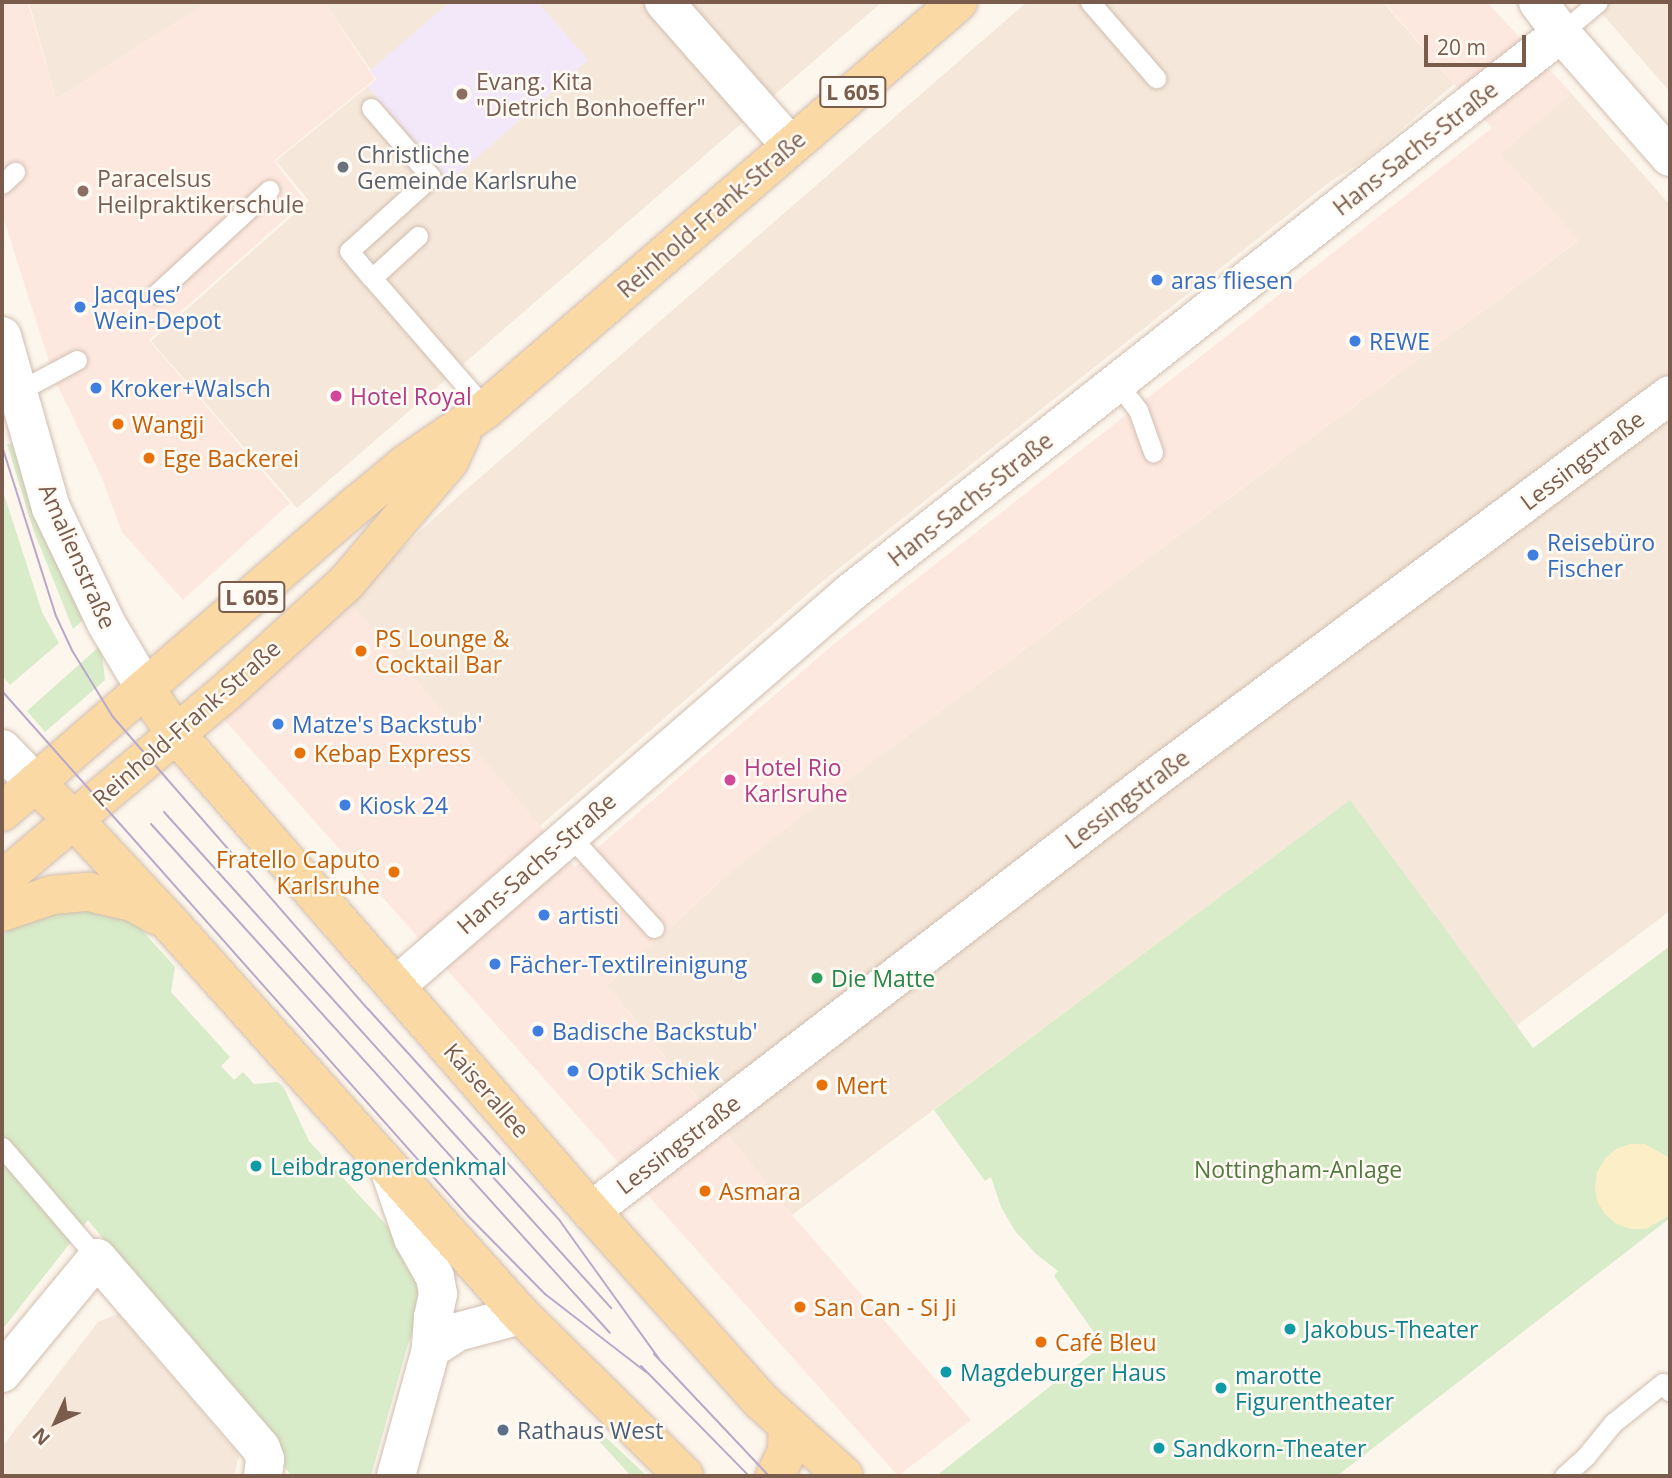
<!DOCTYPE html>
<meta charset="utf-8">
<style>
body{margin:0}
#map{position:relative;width:1672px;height:1478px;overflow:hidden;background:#fdf6ec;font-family:"Open Sans",sans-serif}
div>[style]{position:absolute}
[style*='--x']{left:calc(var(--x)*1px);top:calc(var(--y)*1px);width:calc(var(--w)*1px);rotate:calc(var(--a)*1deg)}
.residential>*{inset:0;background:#f5e8da}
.commercial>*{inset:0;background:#fde8e0}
.education>*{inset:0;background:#f3e8fa}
.green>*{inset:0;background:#d8ecc9}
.sand>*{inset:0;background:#fcefc7}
.roads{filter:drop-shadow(0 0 2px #d1beb0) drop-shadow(0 0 2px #d1beb0)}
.lane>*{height:19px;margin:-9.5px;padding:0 9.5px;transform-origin:9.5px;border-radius:9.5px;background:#fff}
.street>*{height:38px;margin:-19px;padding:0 19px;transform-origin:19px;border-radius:19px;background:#fff}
.secondary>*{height:38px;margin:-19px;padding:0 19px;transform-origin:19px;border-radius:19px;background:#fff}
.primary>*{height:38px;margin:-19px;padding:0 19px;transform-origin:19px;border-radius:19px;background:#fbd9a5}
.tram>*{height:2px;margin:-1px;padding:0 1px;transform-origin:1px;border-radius:1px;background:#b9a8c9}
.dots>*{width:19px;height:19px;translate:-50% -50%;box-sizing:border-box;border:4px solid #fffaf3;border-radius:50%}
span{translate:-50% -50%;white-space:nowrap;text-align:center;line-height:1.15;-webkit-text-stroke:5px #fffaf3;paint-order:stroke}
.shield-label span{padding:2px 5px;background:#fffaf3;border:2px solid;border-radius:5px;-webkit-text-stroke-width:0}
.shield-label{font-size:21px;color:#7a5c4d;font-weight:700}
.education-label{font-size:23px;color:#785e54}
.left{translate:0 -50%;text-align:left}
.street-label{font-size:23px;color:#7a5c4d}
.worship-label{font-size:23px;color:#5b616d}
.shop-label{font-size:23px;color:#366cbe}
.hotel-label{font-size:23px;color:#b23c85}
.food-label{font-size:23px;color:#c56008}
.right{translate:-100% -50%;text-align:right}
.leisure-label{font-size:23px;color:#27864d}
.culture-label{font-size:23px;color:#0d838f}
.park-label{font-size:23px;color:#537a41}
.service-label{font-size:23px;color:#4e5e75}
.frame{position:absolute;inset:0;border:4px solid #7a5c4d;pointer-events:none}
.north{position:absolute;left:21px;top:1387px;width:70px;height:70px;-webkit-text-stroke:5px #fffaf3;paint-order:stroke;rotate:225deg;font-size:19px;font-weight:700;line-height:28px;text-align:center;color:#7a5c4d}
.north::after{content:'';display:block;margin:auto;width:24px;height:32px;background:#7a5c4d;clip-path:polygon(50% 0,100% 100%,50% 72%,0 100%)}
.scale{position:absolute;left:1424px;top:35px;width:102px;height:32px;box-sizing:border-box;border:4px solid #7a5c4d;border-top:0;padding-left:9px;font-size:21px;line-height:24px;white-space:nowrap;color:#7a5c4d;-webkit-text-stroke:5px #fffaf3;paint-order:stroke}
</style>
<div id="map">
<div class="residential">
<i style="clip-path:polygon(29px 2px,208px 2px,56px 99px)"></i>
<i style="clip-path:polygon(324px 2px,882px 2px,297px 508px,151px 341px,309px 201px,276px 161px,377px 79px)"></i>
<i style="clip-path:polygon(1027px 2px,1383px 2px,1454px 84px,1365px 160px,1331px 181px,818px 585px,540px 826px,347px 600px,445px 508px)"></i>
<i style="clip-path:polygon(1592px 2px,1670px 2px,1670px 92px)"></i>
<i style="clip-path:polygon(1571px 93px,1670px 205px,1670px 911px,1516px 1026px,1350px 801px,792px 1215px,607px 985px,735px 868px,843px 783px,1578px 241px,1500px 154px)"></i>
<i style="clip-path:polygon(118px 1314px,239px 1455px,234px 1476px,2px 1476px,2px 1447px,98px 1322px)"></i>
</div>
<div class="commercial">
<i style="clip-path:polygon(2px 2px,28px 2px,56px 99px,208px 2px,324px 2px,375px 79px,274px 161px,305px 201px,149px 340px,290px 503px,183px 600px,122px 532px,102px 478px,55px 380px,2px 214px)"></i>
<i style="clip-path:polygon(1384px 2px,1487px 2px,1571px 93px,1501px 154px,1579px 240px,843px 783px,735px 868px,607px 985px,792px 1215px,971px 1420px,898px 1476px,221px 716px,347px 599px,575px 867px,835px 643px,1492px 128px)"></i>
</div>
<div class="education">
<i style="clip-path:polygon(450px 2px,538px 2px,588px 60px,450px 181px,368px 87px,377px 79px,370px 71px)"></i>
</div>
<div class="green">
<i style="clip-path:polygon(14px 443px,90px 614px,73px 629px,33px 529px,7px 444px)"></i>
<i style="clip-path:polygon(2px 488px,42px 612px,59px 643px,10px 685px,2px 676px)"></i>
<i style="clip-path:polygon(101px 645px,105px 680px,45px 732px,27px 711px)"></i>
<i style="clip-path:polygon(1350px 800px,1533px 1048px,1670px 946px,1670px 1218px,1337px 1476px,936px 1476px,1103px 1345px,1054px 1276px,1058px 1271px,1036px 1254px,1015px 1231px,1001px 1207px,991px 1177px,985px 1181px,934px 1110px)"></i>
<i style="clip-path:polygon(66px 906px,130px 917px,175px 967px,171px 992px,230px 1057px,221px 1066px,234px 1080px,243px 1072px,254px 1084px,278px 1082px,284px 1088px,309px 1141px,416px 1257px,423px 1308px,408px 1344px,371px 1476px,291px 1476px,278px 1457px,88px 1220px,2px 1330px,2px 935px,24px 920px)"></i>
<i style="clip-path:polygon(599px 1431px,647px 1476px,631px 1476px,599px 1441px)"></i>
</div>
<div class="sand">
<i style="clip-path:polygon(1630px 1144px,1645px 1144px,1670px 1158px,1670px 1215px,1646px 1229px,1631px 1229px,1616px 1224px,1605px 1214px,1597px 1201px,1595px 1187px,1597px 1172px,1605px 1159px,1616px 1149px)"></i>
</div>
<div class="roads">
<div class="lane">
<i style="--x:1090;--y:2;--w:101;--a:49"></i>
<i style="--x:1561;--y:33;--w:48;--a:-40"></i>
<i style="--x:371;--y:108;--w:91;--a:49"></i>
<i style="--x:431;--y:177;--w:110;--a:137.9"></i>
<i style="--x:349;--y:251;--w:35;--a:50"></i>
<i style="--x:2;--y:184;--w:18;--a:-43"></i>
<i style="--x:418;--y:236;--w:62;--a:137.6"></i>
<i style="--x:372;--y:278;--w:174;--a:49"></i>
<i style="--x:156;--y:294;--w:154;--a:-42.6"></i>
<i style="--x:1117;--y:383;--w:34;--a:52"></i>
<i style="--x:1138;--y:410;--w:45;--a:70.3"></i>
<i style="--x:17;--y:392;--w:68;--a:-28.1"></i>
<i style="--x:569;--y:835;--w:126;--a:47.6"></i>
<i style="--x:2;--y:1147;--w:146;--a:49.4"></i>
<i style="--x:1564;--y:1476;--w:30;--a:-42"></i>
<i style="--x:1586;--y:1456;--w:43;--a:-50.7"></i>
<i style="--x:1613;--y:1423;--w:64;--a:-38.7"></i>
<i style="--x:1663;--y:1383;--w:11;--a:52"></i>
</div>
<div class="street">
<i style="--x:664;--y:2;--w:191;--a:48.6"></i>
<i style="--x:1538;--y:2;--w:39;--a:53"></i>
<i style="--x:1561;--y:33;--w:165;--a:48.7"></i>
<i style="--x:397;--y:985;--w:599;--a:-40.87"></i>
<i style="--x:850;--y:593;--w:905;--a:-38.22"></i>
<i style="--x:389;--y:1168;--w:74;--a:71.1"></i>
<i style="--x:413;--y:1238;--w:45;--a:60.6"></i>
<i style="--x:435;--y:1277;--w:17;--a:80"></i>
<i style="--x:438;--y:1294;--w:24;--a:102"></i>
<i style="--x:433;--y:1317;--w:32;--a:94"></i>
<i style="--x:431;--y:1349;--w:132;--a:105.4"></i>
<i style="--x:591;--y:1211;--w:712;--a:-37.53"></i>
<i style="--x:1156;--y:777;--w:640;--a:-36.62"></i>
<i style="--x:431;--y:1349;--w:31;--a:-33"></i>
<i style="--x:457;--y:1332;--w:66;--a:-14.9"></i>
<i style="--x:2;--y:1373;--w:149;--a:-50.4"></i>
<i style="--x:97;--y:1258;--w:251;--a:49.2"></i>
<i style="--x:261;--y:1448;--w:12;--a:70"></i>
<i style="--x:265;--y:1459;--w:17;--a:97"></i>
</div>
<div class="secondary">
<i style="--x:2;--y:336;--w:179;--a:74.1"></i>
<i style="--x:51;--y:508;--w:127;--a:64.4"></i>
<i style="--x:106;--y:623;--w:78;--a:59.2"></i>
<i style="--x:2;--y:749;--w:47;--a:45.9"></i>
</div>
<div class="primary">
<i style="--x:146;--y:690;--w:53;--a:55.7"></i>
<i style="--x:176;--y:734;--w:632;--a:48.98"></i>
<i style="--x:591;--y:1211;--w:256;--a:48.2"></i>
<i style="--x:762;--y:1402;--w:110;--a:42.1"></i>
<i style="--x:35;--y:783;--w:54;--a:43.5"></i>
<i style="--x:74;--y:820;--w:141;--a:47"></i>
<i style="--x:170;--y:923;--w:526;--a:48.16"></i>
<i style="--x:521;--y:1315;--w:229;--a:44.6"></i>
<i style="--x:2;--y:812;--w:471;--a:-40.9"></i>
<i style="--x:358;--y:504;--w:62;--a:-39.8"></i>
<i style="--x:406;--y:464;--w:97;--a:-34.5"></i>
<i style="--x:486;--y:409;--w:623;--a:-40.77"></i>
<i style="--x:2;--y:880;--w:291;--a:-40"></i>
<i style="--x:225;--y:693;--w:164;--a:-42.3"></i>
<i style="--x:346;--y:583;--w:160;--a:-49.8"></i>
<i style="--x:449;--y:461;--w:29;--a:-65"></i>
<i style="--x:2;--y:912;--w:53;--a:-18.8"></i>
<i style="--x:52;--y:895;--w:37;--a:-5"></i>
<i style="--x:89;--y:892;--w:47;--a:13.4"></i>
<i style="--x:135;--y:903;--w:24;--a:30"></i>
<i style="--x:775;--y:1476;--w:28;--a:-64"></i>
<i style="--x:787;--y:1451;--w:25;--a:-88"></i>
</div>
</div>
<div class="tram">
<i style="--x:2;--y:446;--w:178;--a:72.4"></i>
<i style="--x:56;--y:616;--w:40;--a:65"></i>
<i style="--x:73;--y:652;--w:76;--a:58.4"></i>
<i style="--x:113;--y:717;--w:388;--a:48.9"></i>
<i style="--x:368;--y:1009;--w:286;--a:47.8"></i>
<i style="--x:560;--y:1221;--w:170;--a:54.3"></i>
<i style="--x:2;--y:691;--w:702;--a:48.41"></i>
<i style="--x:468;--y:1216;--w:110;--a:45.4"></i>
<i style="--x:545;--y:1294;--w:128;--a:37.7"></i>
<i style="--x:164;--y:812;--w:668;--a:47.97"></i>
<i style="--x:151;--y:824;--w:685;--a:47.96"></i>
<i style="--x:654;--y:1354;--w:168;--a:46.7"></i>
<i style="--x:641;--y:1366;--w:154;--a:45.5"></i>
</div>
<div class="dots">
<i style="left:462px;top:94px;background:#8d6e63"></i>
<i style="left:343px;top:167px;background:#6b7280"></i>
<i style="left:83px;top:191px;background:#8d6e63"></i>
<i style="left:1157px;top:280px;background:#3f7fe0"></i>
<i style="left:80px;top:307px;background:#3f7fe0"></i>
<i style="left:1355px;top:341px;background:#3f7fe0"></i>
<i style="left:96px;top:388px;background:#3f7fe0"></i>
<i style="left:336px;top:396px;background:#d1479c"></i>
<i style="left:118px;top:424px;background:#e8710a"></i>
<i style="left:149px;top:458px;background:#e8710a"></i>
<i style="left:1533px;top:555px;background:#3f7fe0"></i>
<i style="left:361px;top:651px;background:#e8710a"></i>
<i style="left:278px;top:724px;background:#3f7fe0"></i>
<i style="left:300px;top:753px;background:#e8710a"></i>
<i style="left:730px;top:780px;background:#d1479c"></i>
<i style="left:345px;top:805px;background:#3f7fe0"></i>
<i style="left:394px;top:872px;background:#e8710a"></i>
<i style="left:544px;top:915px;background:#3f7fe0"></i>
<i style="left:495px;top:964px;background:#3f7fe0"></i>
<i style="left:817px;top:978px;background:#2e9e5b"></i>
<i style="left:538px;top:1031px;background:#3f7fe0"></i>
<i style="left:573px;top:1071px;background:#3f7fe0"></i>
<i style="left:822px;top:1085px;background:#e8710a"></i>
<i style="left:256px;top:1166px;background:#0f9aa8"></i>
<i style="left:705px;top:1191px;background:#e8710a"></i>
<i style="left:800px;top:1307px;background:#e8710a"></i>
<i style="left:1290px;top:1329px;background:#0f9aa8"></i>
<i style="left:1041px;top:1342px;background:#e8710a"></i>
<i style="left:946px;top:1372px;background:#0f9aa8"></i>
<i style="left:1221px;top:1388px;background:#0f9aa8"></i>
<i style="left:503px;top:1430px;background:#5c6f8a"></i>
<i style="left:1159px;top:1448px;background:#0f9aa8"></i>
</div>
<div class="shield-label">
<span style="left:853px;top:92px">L 605</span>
<span style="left:252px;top:597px">L 605</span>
</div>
<div class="education-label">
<span class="left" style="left:476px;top:94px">Evang. Kita<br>"Dietrich Bonhoeffer"</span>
<span class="left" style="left:97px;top:191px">Paracelsus<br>Heilpraktikerschule</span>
</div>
<div class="street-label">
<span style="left:1415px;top:148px;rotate:-38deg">Hans-Sachs-Straße</span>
<span style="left:711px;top:214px;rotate:-41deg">Reinhold-Frank-Straße</span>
<span style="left:1582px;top:460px;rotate:-37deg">Lessingstraße</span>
<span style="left:970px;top:499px;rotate:-38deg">Hans-Sachs-Straße</span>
<span style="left:78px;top:556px;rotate:66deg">Amalienstraße</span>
<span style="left:186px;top:723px;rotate:-41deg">Reinhold-Frank-Straße</span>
<span style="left:1127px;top:799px;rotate:-37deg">Lessingstraße</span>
<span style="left:536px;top:863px;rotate:-41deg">Hans-Sachs-Straße</span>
<span style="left:487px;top:1090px;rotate:49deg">Kaiserallee</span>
<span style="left:678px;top:1144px;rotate:-37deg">Lessingstraße</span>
</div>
<div class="worship-label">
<span class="left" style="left:357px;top:167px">Christliche<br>Gemeinde Karlsruhe</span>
</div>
<div class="shop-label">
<span class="left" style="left:1171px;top:280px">aras fliesen</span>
<span class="left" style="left:94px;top:307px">Jacques’<br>Wein-Depot</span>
<span class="left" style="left:1369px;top:341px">REWE</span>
<span class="left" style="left:110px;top:388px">Kroker+Walsch</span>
<span class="left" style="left:1547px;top:555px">Reisebüro<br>Fischer</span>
<span class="left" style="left:292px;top:724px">Matze's Backstub'</span>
<span class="left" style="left:359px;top:805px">Kiosk 24</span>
<span class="left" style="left:558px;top:915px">artisti</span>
<span class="left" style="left:509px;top:964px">Fächer-Textilreinigung</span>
<span class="left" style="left:552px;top:1031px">Badische Backstub'</span>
<span class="left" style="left:587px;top:1071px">Optik Schiek</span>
</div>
<div class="hotel-label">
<span class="left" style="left:350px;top:396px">Hotel Royal</span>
<span class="left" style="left:744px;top:780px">Hotel Rio<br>Karlsruhe</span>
</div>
<div class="food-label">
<span class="left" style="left:132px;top:424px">Wangji</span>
<span class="left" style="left:163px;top:458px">Ege Backerei</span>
<span class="left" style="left:375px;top:651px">PS Lounge &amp;<br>Cocktail Bar</span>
<span class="left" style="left:314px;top:753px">Kebap Express</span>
<span class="right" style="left:380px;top:872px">Fratello Caputo<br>Karlsruhe</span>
<span class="left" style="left:836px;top:1085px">Mert</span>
<span class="left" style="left:719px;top:1191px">Asmara</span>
<span class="left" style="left:814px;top:1307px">San Can - Si Ji</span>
<span class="left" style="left:1055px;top:1342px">Café Bleu</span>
</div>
<div class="leisure-label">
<span class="left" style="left:831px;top:978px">Die Matte</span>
</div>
<div class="culture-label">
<span class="left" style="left:270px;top:1166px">Leibdragonerdenkmal</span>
<span class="left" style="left:1304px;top:1329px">Jakobus-Theater</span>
<span class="left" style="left:960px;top:1372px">Magdeburger Haus</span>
<span class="left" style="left:1235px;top:1388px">marotte<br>Figurentheater</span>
<span class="left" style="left:1173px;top:1448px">Sandkorn-Theater</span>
</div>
<div class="park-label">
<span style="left:1298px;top:1169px">Nottingham-Anlage</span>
</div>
<div class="service-label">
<span class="left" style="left:517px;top:1430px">Rathaus West</span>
</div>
<div class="frame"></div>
<div class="north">N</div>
<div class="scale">20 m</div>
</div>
